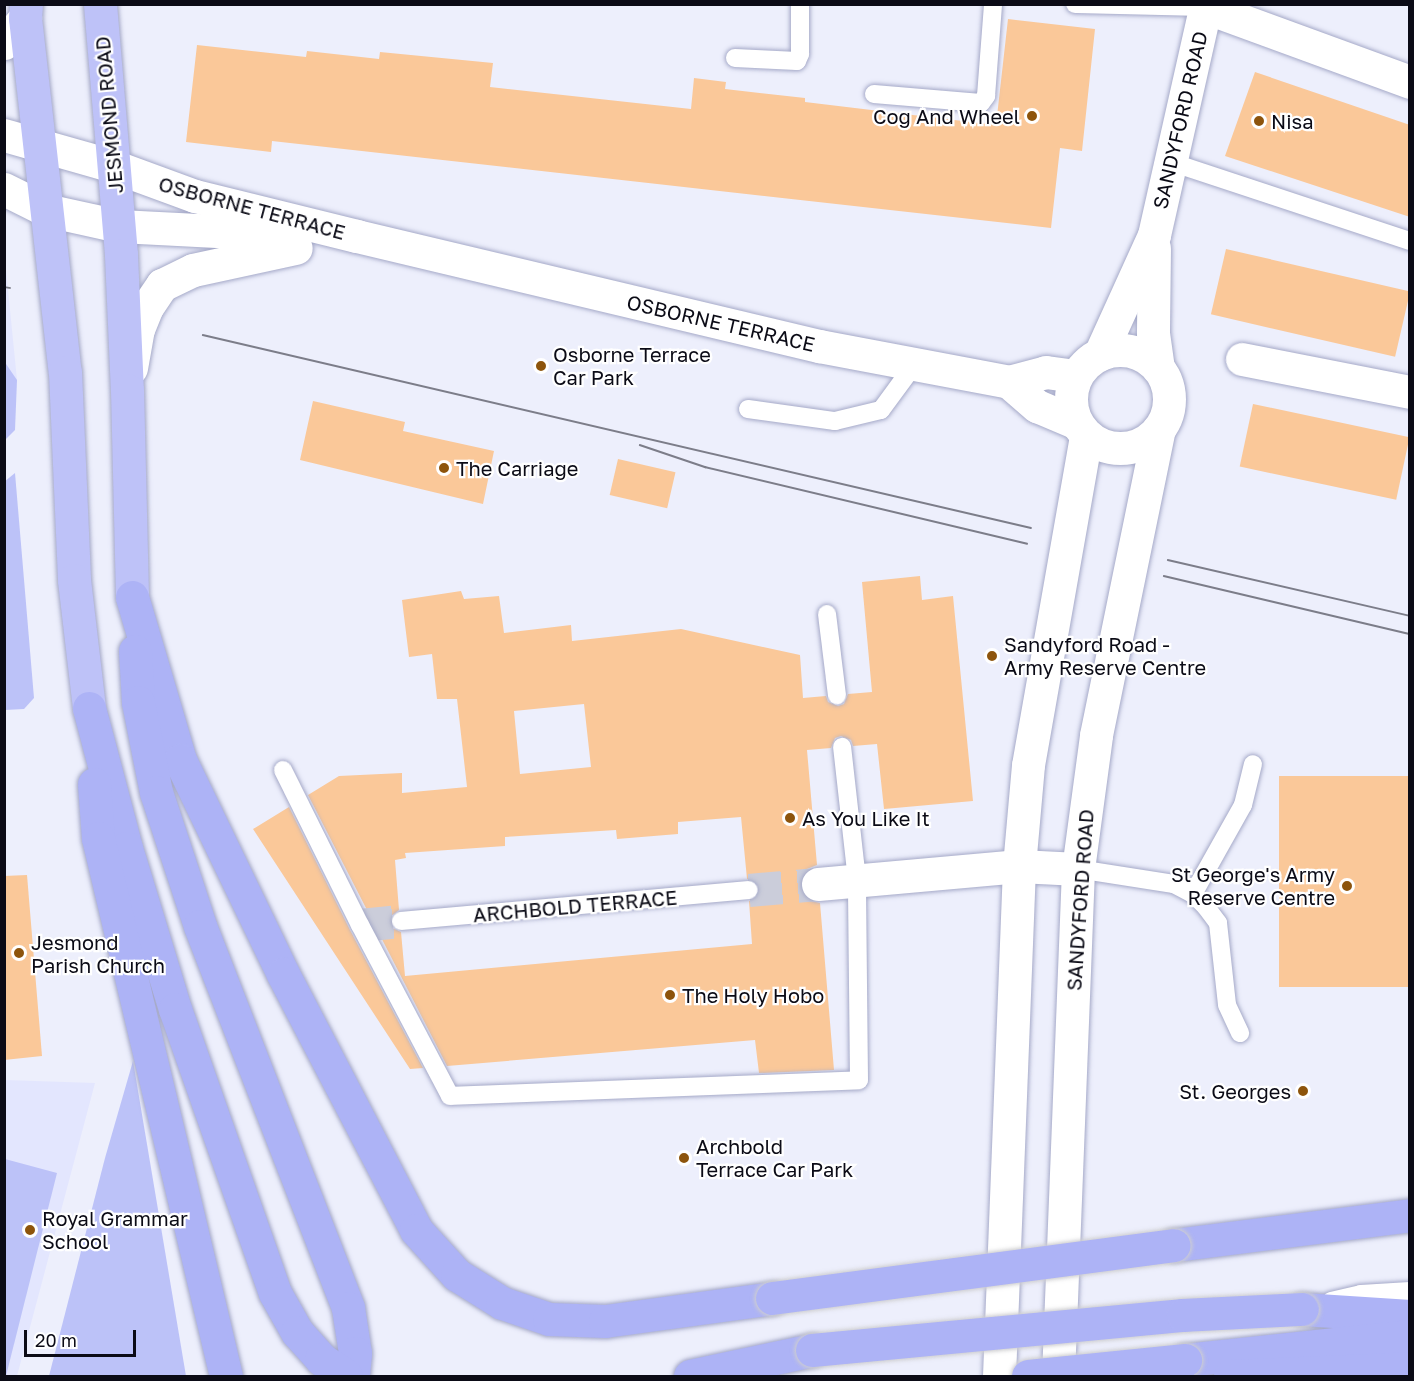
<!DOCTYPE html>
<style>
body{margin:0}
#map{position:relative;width:1414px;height:1381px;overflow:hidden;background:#edeffc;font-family:"Golos Text",sans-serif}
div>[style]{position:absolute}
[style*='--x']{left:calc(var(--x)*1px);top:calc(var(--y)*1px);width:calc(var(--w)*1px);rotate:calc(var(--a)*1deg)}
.built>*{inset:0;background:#e3e6fe}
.green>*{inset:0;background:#bcc2f8}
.building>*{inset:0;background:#fac899;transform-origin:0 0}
.minor-tunnel>*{height:33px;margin-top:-16.5px;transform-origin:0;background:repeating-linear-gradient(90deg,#cbcdda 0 33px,transparent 0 49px)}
.roads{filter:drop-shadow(0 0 2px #a5a9c8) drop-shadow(0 0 2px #a5a9c8)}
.service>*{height:18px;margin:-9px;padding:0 9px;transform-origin:9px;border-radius:9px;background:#fff}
.minor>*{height:33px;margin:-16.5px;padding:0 16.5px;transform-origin:16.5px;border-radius:16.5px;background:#fff}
.secondary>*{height:33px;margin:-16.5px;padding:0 16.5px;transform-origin:16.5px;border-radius:16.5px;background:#fff}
.secondary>.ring{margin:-16.5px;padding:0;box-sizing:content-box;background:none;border:33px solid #fff;border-radius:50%}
.trunk>*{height:33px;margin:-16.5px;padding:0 16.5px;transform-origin:16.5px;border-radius:16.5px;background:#bec2f8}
.motorway>*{height:33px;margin:-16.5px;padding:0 16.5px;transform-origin:16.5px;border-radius:16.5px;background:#adb3f6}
.tram>*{height:1.5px;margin:-0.75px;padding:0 0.75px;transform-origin:0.75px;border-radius:0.75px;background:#7c7d89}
.bridges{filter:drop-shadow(0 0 2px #ceced0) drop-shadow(0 0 2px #ceced0)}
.motorway-bridge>*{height:33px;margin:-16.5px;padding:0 16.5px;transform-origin:16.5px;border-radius:16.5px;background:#adb3f6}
.dots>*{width:16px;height:16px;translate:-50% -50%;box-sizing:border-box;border:3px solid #fff;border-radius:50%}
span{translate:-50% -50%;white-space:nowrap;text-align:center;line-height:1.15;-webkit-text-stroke:4.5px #fff;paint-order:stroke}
.street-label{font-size:20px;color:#0b0b16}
.poi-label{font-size:20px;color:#0b0b16}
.right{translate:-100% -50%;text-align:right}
.left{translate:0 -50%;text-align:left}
.frame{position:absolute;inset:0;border:6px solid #0b0b16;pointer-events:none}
.scale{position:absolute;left:24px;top:1330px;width:112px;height:27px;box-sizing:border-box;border:3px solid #0b0b16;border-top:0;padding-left:8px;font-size:18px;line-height:21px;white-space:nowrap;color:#0b0b16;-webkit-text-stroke:4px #fff;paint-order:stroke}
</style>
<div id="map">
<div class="built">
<i style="clip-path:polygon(5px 260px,17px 380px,5px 376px)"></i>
<i style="clip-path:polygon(5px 1080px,95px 1083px,17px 1376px,5px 1376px)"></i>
</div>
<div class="green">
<i style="clip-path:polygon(4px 361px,17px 380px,15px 430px,5px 440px)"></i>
<i style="clip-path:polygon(15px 473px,34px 698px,24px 709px,5px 710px,4px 482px)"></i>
<i style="clip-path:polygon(133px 1061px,186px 1376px,49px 1376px,105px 1158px)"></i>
<i style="clip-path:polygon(5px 1159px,57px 1173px,6px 1376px,4px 1376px)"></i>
</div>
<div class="building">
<i style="clip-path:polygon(1008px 19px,1095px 29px,1082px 151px,1060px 148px,1051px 228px,272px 141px,271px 152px,186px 142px,197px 45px,306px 57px,307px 51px,379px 59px,380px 52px,493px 63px,490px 87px,691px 109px,694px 78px,726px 82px,725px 89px,805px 98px,805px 102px,996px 125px)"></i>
<i style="clip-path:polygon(1255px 72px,1410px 125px,1410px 217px,1225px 156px)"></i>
<i style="left:1226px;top:249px;width:189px;height:67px;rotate:13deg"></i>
<i style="clip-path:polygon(313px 401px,405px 422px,403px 431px,494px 451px,483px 504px,300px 460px)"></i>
<i style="left:1253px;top:404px;width:160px;height:64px;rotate:12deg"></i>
<i style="left:618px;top:459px;width:59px;height:37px;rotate:13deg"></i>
<i style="clip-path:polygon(evenodd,920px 576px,922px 600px,953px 596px,973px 801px,884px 809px,877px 744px,853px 746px,851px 740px,841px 736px,835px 738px,831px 748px,807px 750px,817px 865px,807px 869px,801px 876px,799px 885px,803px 895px,811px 901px,820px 903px,834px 1070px,759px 1073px,755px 1040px,447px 1066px,308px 795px,339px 776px,402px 773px,402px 793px,467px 787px,457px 699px,437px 699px,432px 654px,409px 657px,402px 600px,461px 591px,464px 599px,499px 596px,504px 633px,571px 625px,572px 641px,681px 629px,800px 655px,803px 698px,826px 696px,828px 702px,838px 706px,844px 704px,848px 694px,872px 692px,862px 582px,920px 576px,584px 704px,591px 767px,520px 774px,514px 711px,584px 704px,920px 576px,741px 817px,747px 879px,758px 883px,760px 890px,756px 899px,749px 901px,752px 944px,405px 976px,401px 932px,392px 928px,390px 921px,391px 916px,399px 910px,395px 860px,406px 858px,405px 853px,505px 846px,505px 837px,616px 830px,617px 839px,678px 834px,678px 822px,741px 817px)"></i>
<i style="left:1410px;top:776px;width:211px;height:131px;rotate:90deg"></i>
<i style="clip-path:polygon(289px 807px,350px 930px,423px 1068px,410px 1069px,253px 829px)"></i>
<i style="clip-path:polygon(27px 875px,42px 1056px,4px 1060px,4px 876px)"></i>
</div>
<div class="minor-tunnel">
<i style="--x:749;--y:890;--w:69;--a:-5"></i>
<i style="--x:360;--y:925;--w:41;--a:-5.6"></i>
</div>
<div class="roads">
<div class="service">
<i style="--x:1075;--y:4;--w:130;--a:1.3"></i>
<i style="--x:735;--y:58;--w:62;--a:2.8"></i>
<i style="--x:797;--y:61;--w:8;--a:-67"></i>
<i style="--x:800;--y:54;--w:50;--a:-90"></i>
<i style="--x:874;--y:94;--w:107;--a:4.8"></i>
<i style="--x:981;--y:103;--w:9;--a:-54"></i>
<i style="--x:986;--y:96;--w:92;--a:-85.6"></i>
<i style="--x:1171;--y:162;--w:252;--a:18.3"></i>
<i style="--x:748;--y:409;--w:88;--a:7.9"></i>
<i style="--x:835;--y:421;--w:47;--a:-13.4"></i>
<i style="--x:881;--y:410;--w:56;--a:-53.7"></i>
<i style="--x:827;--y:614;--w:82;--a:83"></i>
<i style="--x:283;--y:770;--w:173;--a:63.6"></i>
<i style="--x:360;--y:925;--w:193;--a:62.2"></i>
<i style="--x:450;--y:1096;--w:409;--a:-2.2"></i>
<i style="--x:859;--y:1080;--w:200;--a:-90.6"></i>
<i style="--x:857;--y:880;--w:134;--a:-96.4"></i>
<i style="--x:1078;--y:869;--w:97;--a:8.9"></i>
<i style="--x:1174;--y:884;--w:21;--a:28"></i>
<i style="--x:1193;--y:894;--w:18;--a:45"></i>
<i style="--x:1206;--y:907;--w:20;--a:53"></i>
<i style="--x:1218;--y:923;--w:82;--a:83.7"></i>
<i style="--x:1227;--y:1005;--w:31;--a:65"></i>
<i style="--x:1193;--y:894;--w:102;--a:-60.7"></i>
<i style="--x:1243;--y:805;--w:42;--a:-76.3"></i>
<i style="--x:401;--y:921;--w:349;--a:-5.1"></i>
<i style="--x:1331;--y:1301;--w:31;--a:-13"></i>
<i style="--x:1361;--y:1294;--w:49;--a:-3.5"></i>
</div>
<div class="minor">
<i style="--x:1205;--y:7;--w:218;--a:20.1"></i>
<i style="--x:1242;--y:359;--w:171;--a:11.1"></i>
<i style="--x:818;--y:884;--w:202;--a:-5.1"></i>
<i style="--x:1019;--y:866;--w:59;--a:2.9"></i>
</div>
<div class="secondary">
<i style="--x:4;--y:43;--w:33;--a:-50"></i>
<i style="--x:4;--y:135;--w:113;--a:15.9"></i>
<i style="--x:113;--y:166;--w:87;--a:20.1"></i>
<i style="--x:195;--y:196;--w:167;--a:13.9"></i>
<i style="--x:357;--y:236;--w:475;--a:13.4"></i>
<i style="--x:819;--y:346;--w:193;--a:10.7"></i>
<i style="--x:1009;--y:382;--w:37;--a:41"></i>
<i style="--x:1037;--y:406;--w:43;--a:23"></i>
<i style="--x:4;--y:189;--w:47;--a:26.6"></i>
<i style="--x:46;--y:210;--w:75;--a:12.4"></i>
<i style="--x:119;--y:226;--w:176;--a:2.9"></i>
<i style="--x:1154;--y:248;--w:85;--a:90.7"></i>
<i style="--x:1153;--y:333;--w:35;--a:82"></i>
<i class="ring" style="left:1071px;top:350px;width:65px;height:65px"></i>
<i style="--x:1100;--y:354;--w:131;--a:-65.6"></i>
<i style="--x:1154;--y:235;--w:237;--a:-77.3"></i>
<i style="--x:131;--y:368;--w:40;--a:-80"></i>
<i style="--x:138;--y:329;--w:24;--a:-68"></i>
<i style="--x:147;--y:307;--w:27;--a:-56"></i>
<i style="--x:162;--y:285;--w:34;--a:-26"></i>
<i style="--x:193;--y:270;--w:105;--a:-12.1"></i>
<i style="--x:1009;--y:382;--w:38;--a:-15"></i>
<i style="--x:1046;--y:372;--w:30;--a:8"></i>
<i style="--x:999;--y:1376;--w:510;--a:-87.75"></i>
<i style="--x:1019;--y:866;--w:101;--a:-84.9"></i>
<i style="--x:1028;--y:765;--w:335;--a:-80"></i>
<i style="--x:1058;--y:1376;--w:507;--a:-87.74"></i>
<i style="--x:1078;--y:869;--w:135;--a:-82.3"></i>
<i style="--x:1096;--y:735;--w:312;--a:-78.4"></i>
</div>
<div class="trunk">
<i style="--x:26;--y:4;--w:14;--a:94"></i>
<i style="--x:25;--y:18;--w:356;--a:83.6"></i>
<i style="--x:65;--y:372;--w:208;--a:87.5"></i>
<i style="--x:74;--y:580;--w:129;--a:83.3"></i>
<i style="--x:100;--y:4;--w:252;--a:85.2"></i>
<i style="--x:121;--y:255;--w:135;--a:87.5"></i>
<i style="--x:127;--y:390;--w:207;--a:88.6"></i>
</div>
<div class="motorway">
<i style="--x:132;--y:597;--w:170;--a:73.6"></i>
<i style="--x:180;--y:760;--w:237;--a:64.3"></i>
<i style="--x:283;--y:974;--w:288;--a:62.5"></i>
<i style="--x:416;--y:1230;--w:61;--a:47.7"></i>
<i style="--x:457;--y:1275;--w:53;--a:31.9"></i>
<i style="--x:502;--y:1303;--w:50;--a:18.8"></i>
<i style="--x:549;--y:1319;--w:56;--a:2"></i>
<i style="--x:605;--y:1321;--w:169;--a:-7.8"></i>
<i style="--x:135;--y:651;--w:51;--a:86.6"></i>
<i style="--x:138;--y:702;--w:92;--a:78.7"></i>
<i style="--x:156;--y:792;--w:141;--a:71.8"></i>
<i style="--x:200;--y:926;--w:410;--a:68.8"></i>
<i style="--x:348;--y:1308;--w:46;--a:81.2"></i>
<i style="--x:355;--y:1353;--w:23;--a:95"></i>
<i style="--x:89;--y:708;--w:145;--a:75.2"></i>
<i style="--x:126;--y:848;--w:168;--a:73.1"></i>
<i style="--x:175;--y:1009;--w:301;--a:70.6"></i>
<i style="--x:275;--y:1293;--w:45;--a:60.6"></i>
<i style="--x:297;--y:1332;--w:36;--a:48"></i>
<i style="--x:321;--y:1359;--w:30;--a:34"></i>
<i style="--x:94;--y:784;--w:54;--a:85.8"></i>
<i style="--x:98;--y:838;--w:553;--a:76.62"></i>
<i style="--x:1174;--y:1245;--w:238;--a:-7.2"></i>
<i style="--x:1302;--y:1309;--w:108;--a:3.7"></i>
<i style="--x:1185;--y:1360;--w:226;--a:-6.1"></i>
<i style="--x:690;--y:1376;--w:125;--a:-12"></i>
<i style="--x:1230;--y:1376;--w:180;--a:-2.5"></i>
</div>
</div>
<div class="tram">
<i style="--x:4;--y:287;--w:6;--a:9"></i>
<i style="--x:203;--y:335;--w:850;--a:13.12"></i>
<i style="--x:640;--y:445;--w:69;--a:18.7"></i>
<i style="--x:705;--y:467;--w:331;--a:13.4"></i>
<i style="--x:1168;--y:560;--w:248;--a:13"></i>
<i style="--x:1164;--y:576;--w:253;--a:13.3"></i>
</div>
<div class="bridges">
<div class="motorway-bridge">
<i style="--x:772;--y:1298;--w:405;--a:-7.5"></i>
<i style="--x:812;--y:1350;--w:373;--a:-5.4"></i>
<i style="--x:1183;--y:1315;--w:119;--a:-2.9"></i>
<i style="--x:1028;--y:1376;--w:158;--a:-5.8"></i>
</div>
</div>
<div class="dots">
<i style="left:1032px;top:116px;background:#8d540c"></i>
<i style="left:1259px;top:121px;background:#8d540c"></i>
<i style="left:541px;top:366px;background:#8d540c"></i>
<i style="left:444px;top:468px;background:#8d540c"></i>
<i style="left:992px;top:656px;background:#8d540c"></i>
<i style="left:790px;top:818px;background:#8d540c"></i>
<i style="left:1347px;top:886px;background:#8d540c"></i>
<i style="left:19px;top:953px;background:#8d540c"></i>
<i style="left:670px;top:995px;background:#8d540c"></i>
<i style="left:1303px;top:1091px;background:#8d540c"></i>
<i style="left:684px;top:1158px;background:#8d540c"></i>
<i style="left:30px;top:1230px;background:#8d540c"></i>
</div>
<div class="street-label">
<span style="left:109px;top:115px;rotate:-95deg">JESMOND ROAD</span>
<span style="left:1180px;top:120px;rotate:-77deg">SANDYFORD ROAD</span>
<span style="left:252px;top:208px;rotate:15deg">OSBORNE TERRACE</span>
<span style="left:721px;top:323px;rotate:13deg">OSBORNE TERRACE</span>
<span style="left:1080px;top:900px;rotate:-86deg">SANDYFORD ROAD</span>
<span style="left:575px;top:906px;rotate:-5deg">ARCHBOLD TERRACE</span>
</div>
<div class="poi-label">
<span class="right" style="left:1020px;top:116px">Cog And Wheel</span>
<span class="left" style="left:1271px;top:121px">Nisa</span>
<span class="left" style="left:553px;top:366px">Osborne Terrace<br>Car Park</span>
<span class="left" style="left:456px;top:468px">The Carriage</span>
<span class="left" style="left:1004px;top:656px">Sandyford Road -<br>Army Reserve Centre</span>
<span class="left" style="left:802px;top:818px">As You Like It</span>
<span class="right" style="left:1335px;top:886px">St George's Army<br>Reserve Centre</span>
<span class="left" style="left:31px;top:954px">Jesmond<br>Parish Church</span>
<span class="left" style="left:682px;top:995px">The Holy Hobo</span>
<span class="right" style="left:1291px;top:1091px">St. Georges</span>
<span class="left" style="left:696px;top:1158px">Archbold<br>Terrace Car Park</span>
<span class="left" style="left:42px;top:1230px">Royal Grammar<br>School</span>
</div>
<div class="frame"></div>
<div class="scale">20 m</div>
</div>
